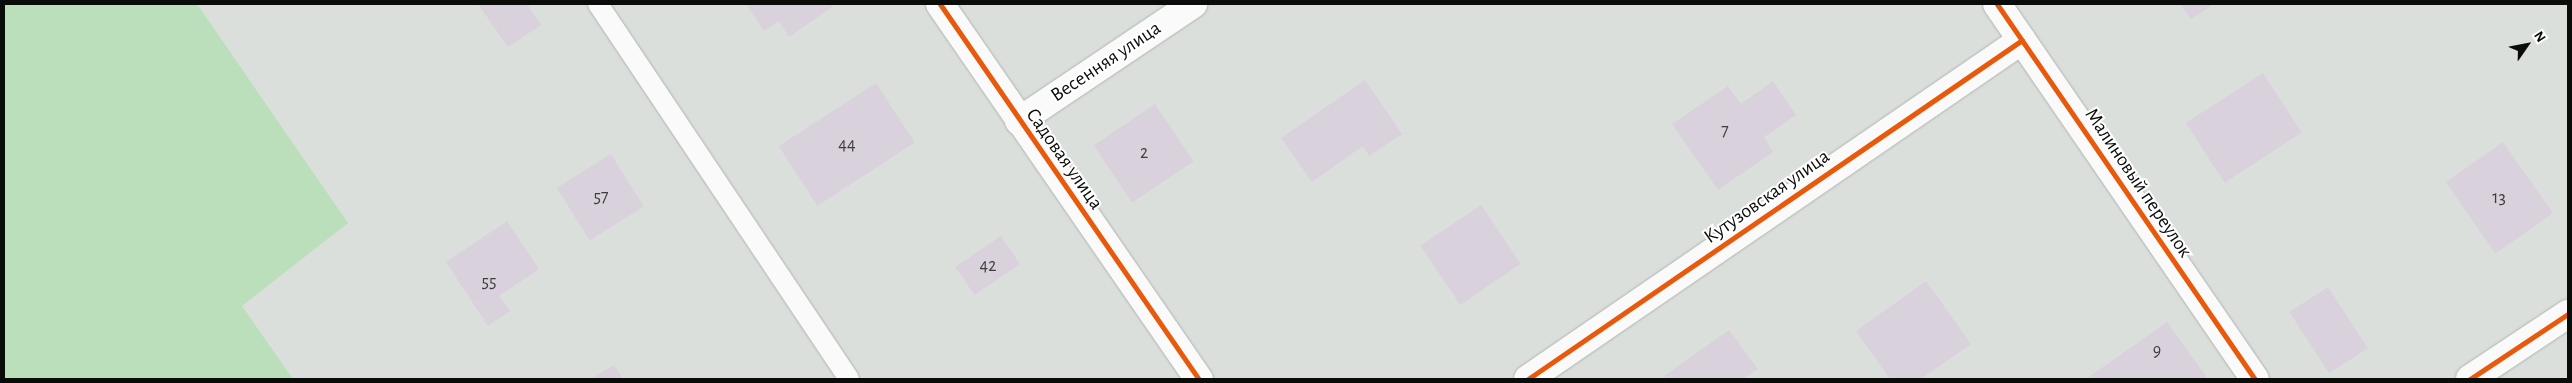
<!DOCTYPE html>
<meta charset="utf-8">
<style>
body{margin:0}
#map{position:relative;width:2572px;height:383px;overflow:hidden;background:#dbdfdb;font-family:"Alegreya Sans",sans-serif}
div>[style]{position:absolute}
[style*='--x']{left:calc(var(--x)*1px);top:calc(var(--y)*1px);width:calc(var(--w)*1px);rotate:calc(var(--a)*1deg)}
.green>*{inset:0;background:#bcdfbb}
.building>*{inset:0;background:#d9d1dc;transform-origin:0 0}
.roads{filter:drop-shadow(0 0 1px #b2b4b2) drop-shadow(0 0 1px #b2b4b2)}
.lane>*{height:20px;margin:-10px;padding:0 10px;transform-origin:10px;border-radius:10px;background:#fafafa}
.street>*{height:28px;margin:-14px;padding:0 14px;transform-origin:14px;border-radius:14px;background:#fafafa}
.cycleway>*{height:5px;margin:-2.5px;padding:0 2.5px;transform-origin:2.5px;border-radius:2.5px;background:#e8590c}
span{translate:-50% -50%;white-space:nowrap;text-align:center;line-height:1.15;-webkit-text-stroke:4px #fff;paint-order:stroke}
.number-label{font-size:18px;color:#3e3d3e}
.number-label span{-webkit-text-stroke-width:0}
.street-label{font-size:20px;color:#0a0c0a}
.frame{position:absolute;inset:0;border:5px solid #0a0c0a;pointer-events:none}
.north{position:absolute;left:2502px;top:20px;width:50px;height:50px;-webkit-text-stroke:4px #fff;paint-order:stroke;rotate:57deg;font-size:14px;font-weight:700;line-height:20px;text-align:center;color:#0a0c0a}
.north::after{content:'';display:block;margin:auto;width:18px;height:22px;background:#0a0c0a;clip-path:polygon(50% 0,100% 100%,50% 72%,0 100%)}
</style>
<div id="map">
<div class="green">
<i style="clip-path:polygon(4px 4px,197px 4px,348px 223px,242px 306px,293px 379px,4px 379px)"></i>
</div>
<div class="building">
<i style="clip-path:polygon(478px 4px,527px 4px,541px 25px,508px 47px)"></i>
<i style="clip-path:polygon(746px 4px,830px 4px,832px 7px,789px 37px,779px 21px,764px 31px)"></i>
<i style="clip-path:polygon(2180px 4px,2214px 4px,2191px 19px)"></i>
<i style="left:2263px;top:73px;width:71px;height:92px;rotate:57deg"></i>
<i style="clip-path:polygon(1365px 80px,1402px 134px,1369px 156px,1363px 146px,1312px 182px,1281px 138px)"></i>
<i style="clip-path:polygon(1773px 81px,1796px 115px,1764px 137px,1773px 152px,1718px 190px,1672px 124px,1728px 86px,1741px 104px)"></i>
<i style="left:876px;top:83px;width:71px;height:116px;rotate:57deg"></i>
<i style="left:1155px;top:104px;width:69px;height:74px;rotate:56deg"></i>
<i style="left:2503px;top:142px;width:87px;height:70px;rotate:55deg"></i>
<i style="left:611px;top:154px;width:62px;height:64px;rotate:58deg"></i>
<i style="left:1481px;top:205px;width:71px;height:73px;rotate:56deg"></i>
<i style="clip-path:polygon(507px 221px,539px 269px,499px 296px,510px 311px,488px 326px,446px 262px)"></i>
<i style="left:1001px;top:236px;width:34px;height:55px;rotate:56deg"></i>
<i style="clip-path:polygon(1926px 281px,1971px 344px,1921px 379px,1890px 379px,1856px 331px)"></i>
<i style="left:2328px;top:287px;width:73px;height:46px;rotate:57deg"></i>
<i style="clip-path:polygon(2167px 322px,2208px 379px,2086px 379px)"></i>
<i style="clip-path:polygon(1729px 330px,1758px 369px,1743px 379px,1667px 379px,1664px 376px)"></i>
<i style="clip-path:polygon(614px 365px,623px 379px,590px 379px)"></i>
</div>
<div class="roads">
<div class="lane">
<i style="--x:598;--y:4;--w:451;--a:56.2"></i>
</div>
<div class="street">
<i style="--x:940;--y:4;--w:456;--a:55.4"></i>
<i style="--x:1997;--y:4;--w:455;--a:55.5"></i>
<i style="--x:1019;--y:121;--w:210;--a:-33.9"></i>
<i style="--x:1528;--y:379;--w:599;--a:-34.46"></i>
<i style="--x:2470;--y:379;--w:118;--a:-33.6"></i>
</div>
</div>
<div class="cycleway">
<i style="--x:940;--y:4;--w:456;--a:55.4"></i>
<i style="--x:1997;--y:4;--w:455;--a:55.5"></i>
<i style="--x:1528;--y:379;--w:599;--a:-34.46"></i>
<i style="--x:2470;--y:379;--w:118;--a:-33.6"></i>
</div>
<div class="number-label">
<span style="left:1725px;top:131px">7</span>
<span style="left:847px;top:145px">44</span>
<span style="left:1144px;top:153px">2</span>
<span style="left:601px;top:197px">57</span>
<span style="left:2499px;top:198px">13</span>
<span style="left:988px;top:266px">42</span>
<span style="left:489px;top:282px">55</span>
<span style="left:2157px;top:351px">9</span>
</div>
<div class="street-label">
<span style="left:1106px;top:62px;rotate:-34deg">Весенняя улица</span>
<span style="left:1064px;top:159px;rotate:55deg">Садовая улица</span>
<span style="left:2138px;top:183px;rotate:56deg">Малиновый переулок</span>
<span style="left:1767px;top:197px;rotate:-35deg">Кутузовская улица</span>
</div>
<div class="frame"></div>
<div class="north">N</div>
</div>
